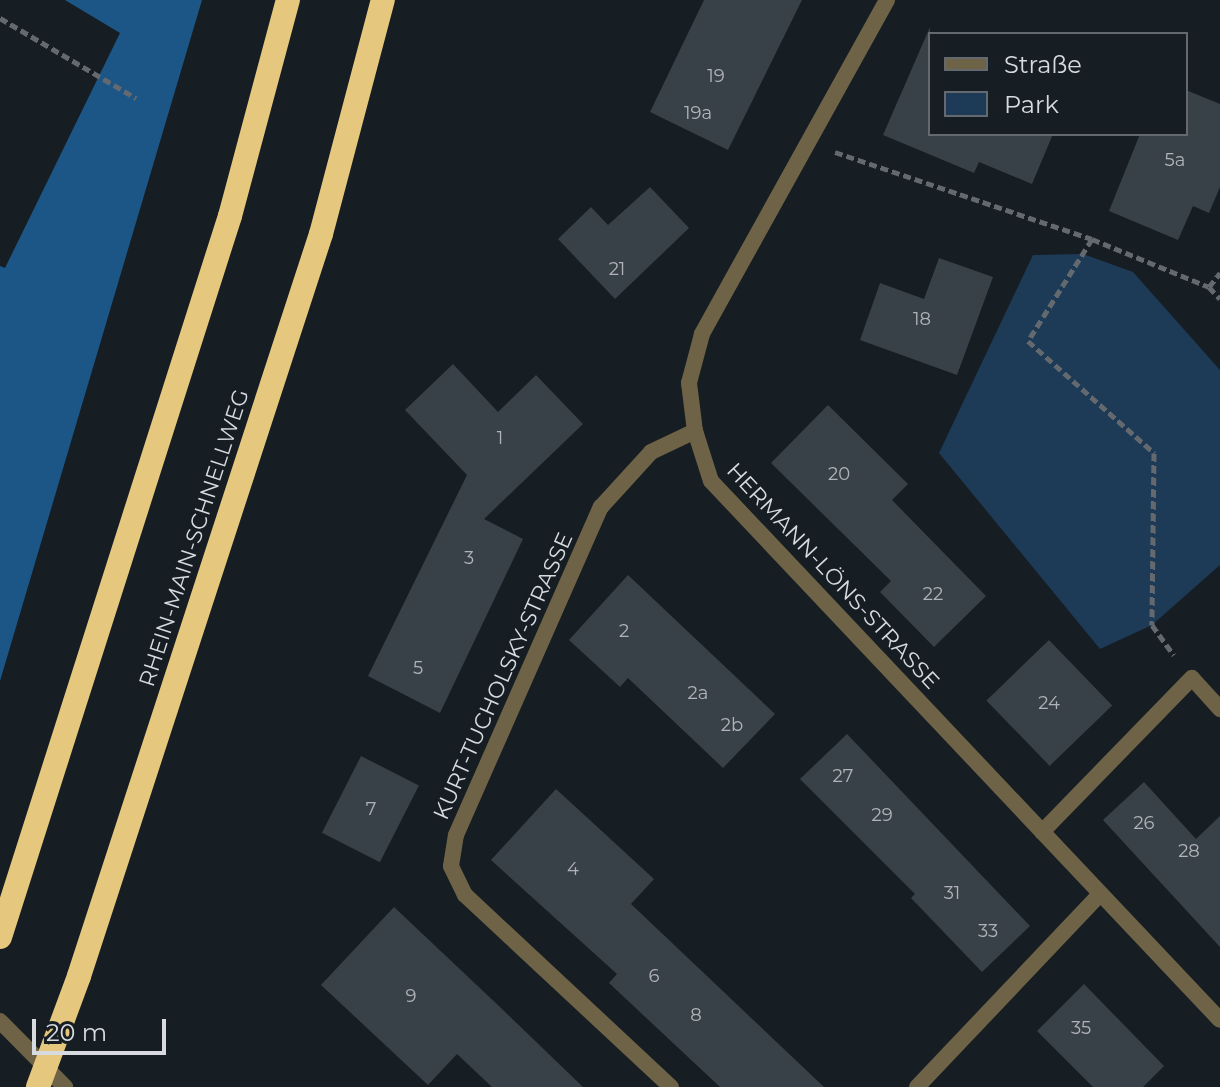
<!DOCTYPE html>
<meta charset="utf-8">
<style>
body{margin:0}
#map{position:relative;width:1220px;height:1087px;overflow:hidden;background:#161d23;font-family:Montserrat,sans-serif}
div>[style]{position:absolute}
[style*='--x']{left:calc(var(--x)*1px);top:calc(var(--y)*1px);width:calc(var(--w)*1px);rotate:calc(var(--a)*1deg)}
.green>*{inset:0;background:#1d3b56}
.forest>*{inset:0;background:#1c5686}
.building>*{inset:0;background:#394148;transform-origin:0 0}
.path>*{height:5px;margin-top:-2.5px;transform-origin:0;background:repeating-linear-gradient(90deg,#63696e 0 8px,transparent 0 12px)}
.minor>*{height:16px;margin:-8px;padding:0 8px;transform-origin:8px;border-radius:8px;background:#6e6346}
.tertiary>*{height:16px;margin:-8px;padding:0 8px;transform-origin:8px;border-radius:8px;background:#6e6346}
.motorway>*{height:24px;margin:-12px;padding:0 12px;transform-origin:12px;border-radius:12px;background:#e5c87d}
.motorway-bridge>*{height:24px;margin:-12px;padding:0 12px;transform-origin:12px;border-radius:12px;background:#e5c87d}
span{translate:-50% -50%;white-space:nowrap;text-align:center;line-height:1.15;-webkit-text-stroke:6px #161d23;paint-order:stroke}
.number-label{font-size:18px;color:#b0b4ba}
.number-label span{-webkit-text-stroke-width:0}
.street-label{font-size:22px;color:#d7dbe0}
.legend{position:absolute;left:928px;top:32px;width:260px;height:104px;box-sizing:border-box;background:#161d23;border:2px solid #63696f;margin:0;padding:10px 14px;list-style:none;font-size:24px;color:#d7dbe0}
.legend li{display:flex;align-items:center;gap:16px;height:40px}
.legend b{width:40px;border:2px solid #63696f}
.scale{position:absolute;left:32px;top:1019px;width:134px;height:36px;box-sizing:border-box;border:4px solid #d7dbe0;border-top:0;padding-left:10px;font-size:24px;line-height:28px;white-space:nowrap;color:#d7dbe0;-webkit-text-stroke:6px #161d23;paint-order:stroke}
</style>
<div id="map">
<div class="green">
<i style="clip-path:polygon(1083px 254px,1133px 272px,1220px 370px,1220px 565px,1152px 625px,1100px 649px,939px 453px,1033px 255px)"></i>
</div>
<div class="forest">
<i style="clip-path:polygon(65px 0,202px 0,0 681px,0 266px,5px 268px,120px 33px)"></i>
</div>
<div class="building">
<i style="clip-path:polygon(704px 0,802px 0,728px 150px,650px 112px)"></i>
<i style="clip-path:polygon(930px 27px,930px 134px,1053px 134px,1032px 184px,979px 162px,974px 173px,883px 135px)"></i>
<i style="clip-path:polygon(1186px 90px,1220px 104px,1220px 187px,1209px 213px,1193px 206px,1178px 240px,1109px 211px,1140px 134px,1186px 134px)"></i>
<i style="clip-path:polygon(650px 187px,689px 228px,615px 299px,558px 239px,591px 207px,608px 225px)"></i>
<i style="clip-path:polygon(939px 258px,993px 277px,957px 375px,860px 340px,880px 283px,924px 299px)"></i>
<i style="clip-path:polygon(453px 364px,498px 412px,536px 375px,583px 424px,484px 519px,523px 539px,440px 713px,368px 676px,467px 475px,405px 410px)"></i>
<i style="clip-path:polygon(828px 405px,908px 484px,892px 500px,986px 596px,934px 647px,880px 592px,891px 581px,771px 463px)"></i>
<i style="clip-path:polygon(628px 575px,775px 714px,723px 768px,628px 678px,620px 687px,569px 640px)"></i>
<i style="left:1049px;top:640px;width:91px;height:87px;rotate:46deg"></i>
<i style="clip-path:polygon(847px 734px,1030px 926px,982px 972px,911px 898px,915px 894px,800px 779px)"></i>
<i style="left:361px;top:756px;width:65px;height:86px;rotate:27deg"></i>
<i style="clip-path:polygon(1144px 782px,1196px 839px,1220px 816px,1220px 947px,1103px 820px)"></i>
<i style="clip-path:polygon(556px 789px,654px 879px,631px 904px,824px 1087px,720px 1087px,609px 983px,617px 974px,491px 860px)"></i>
<i style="clip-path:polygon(394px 907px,501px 1008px,583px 1087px,492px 1087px,457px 1054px,428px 1085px,321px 985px)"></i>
<i style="clip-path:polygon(1084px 984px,1164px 1066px,1143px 1087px,1093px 1087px,1037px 1031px)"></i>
</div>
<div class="path">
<i style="--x:0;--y:18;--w:158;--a:30.5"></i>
<i style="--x:835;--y:152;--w:271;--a:18.7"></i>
<i style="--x:1092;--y:239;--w:126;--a:22.3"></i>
<i style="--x:1209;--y:287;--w:18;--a:-52"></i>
<i style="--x:1092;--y:239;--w:120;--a:122.1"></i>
<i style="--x:1028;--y:341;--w:169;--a:41.6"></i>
<i style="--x:1154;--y:453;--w:172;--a:90.7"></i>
<i style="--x:1152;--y:625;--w:37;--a:54"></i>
<i style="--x:1209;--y:287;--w:16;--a:47"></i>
</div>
<div class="minor">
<i style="--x:887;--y:0;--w:382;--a:119"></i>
<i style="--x:702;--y:334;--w:51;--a:104.9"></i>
<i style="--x:689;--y:383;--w:48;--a:82.9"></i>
<i style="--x:695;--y:431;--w:52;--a:72.3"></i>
<i style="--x:711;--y:481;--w:741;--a:46.64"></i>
<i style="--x:1042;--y:832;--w:215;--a:-45.8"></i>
<i style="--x:1192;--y:678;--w:42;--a:47.9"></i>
<i style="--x:671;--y:1087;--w:282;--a:-137"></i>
<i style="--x:465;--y:895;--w:32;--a:-116"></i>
<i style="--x:451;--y:866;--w:31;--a:-81"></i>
<i style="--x:456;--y:835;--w:359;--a:-66.2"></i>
<i style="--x:601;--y:507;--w:74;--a:-47.7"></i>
<i style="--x:651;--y:452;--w:49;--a:-25.5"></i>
<i style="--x:917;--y:1087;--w:266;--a:-46.5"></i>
</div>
<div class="tertiary">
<i style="--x:0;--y:1021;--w:93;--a:45.4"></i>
</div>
<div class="motorway">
<i style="--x:0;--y:937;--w:757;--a:-72.31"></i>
<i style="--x:230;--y:216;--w:224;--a:-75"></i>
<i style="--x:79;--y:976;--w:780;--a:-71.94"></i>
<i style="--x:321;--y:234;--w:242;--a:-75.2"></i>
</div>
<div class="motorway-bridge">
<i style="--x:38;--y:1087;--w:118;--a:-69.7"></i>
</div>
<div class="number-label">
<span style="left:716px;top:76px">19</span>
<span style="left:698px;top:113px">19a</span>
<span style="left:1175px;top:160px">5a</span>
<span style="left:617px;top:269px">21</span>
<span style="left:922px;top:319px">18</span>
<span style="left:500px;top:438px">1</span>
<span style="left:839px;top:474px">20</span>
<span style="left:469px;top:558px">3</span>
<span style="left:933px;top:594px">22</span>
<span style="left:624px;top:631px">2</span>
<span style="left:418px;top:668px">5</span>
<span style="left:698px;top:693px">2a</span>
<span style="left:1049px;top:703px">24</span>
<span style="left:732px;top:725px">2b</span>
<span style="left:843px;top:776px">27</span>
<span style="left:371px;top:809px">7</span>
<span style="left:882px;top:815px">29</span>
<span style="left:1144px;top:823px">26</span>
<span style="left:1189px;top:851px">28</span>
<span style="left:573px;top:869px">4</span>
<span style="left:952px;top:893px">31</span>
<span style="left:988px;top:931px">33</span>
<span style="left:654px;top:976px">6</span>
<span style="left:411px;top:996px">9</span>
<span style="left:696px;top:1015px">8</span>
<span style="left:1081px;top:1028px">35</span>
</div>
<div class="street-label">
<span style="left:194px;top:538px;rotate:-72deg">RHEIN-MAIN-SCHNELLWEG</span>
<span style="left:833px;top:576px;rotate:47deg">HERMANN-LÖNS-STRASSE</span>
<span style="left:503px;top:676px;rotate:-66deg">KURT-TUCHOLSKY-STRASSE</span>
</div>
<ul class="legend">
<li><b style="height:10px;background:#6e6346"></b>Straße</li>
<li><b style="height:22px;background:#1d3b56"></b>Park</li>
</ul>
<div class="scale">20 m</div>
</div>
